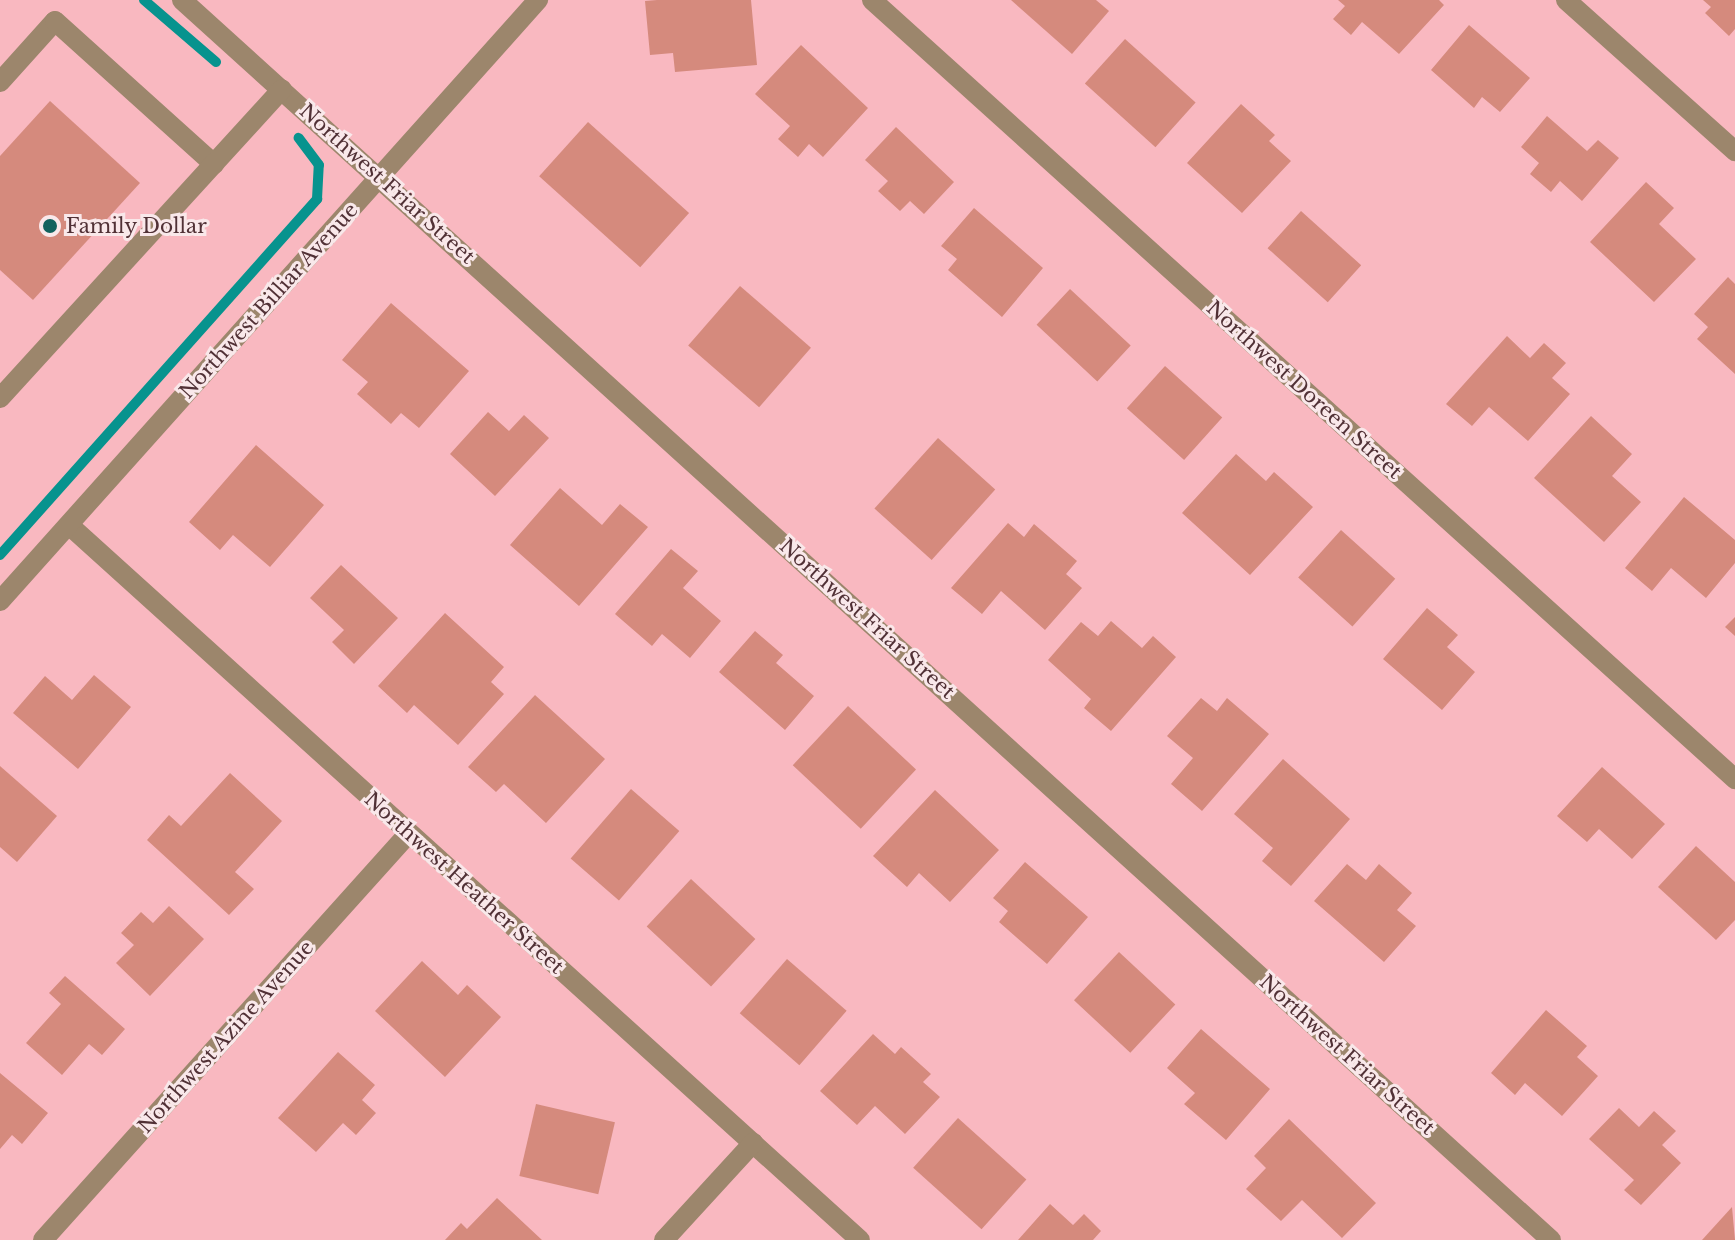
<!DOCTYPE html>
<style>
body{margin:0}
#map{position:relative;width:1735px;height:1240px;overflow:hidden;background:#f9b8c0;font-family:"Libre Baskerville",serif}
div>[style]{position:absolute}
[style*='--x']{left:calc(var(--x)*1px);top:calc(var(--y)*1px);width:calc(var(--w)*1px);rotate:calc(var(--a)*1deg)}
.stream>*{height:10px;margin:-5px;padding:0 5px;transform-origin:5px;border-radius:5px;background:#07938e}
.building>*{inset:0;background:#d58a7d;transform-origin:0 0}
.minor>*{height:20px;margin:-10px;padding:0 10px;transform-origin:10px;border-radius:10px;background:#9c866c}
.dots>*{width:22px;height:22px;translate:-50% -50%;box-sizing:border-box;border:4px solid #f9e8ea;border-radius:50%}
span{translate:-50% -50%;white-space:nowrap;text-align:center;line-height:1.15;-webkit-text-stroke:6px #f9e8ea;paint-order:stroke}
.street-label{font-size:20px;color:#513136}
.poi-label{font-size:20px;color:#513136}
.left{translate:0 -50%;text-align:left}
</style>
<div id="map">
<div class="stream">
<i style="--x:144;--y:0;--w:95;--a:40.7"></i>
<i style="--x:0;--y:555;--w:477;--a:-48.3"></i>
<i style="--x:317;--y:199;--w:34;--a:-87"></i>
<i style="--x:319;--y:165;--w:34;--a:-127"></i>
</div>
<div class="building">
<i style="clip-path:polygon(657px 0,751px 0,757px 65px,675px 72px,673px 53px,650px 55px,645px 1px)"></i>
<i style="clip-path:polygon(1011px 0,1096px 0,1109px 11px,1072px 54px)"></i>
<i style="clip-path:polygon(1338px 0,1439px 0,1444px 5px,1399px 54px,1362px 22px,1351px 35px,1333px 19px,1345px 6px)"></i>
<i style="clip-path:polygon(1703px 0,1735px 0,1735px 29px,1729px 36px,1705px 13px,1711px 7px)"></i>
<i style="clip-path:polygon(1469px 25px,1530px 78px,1500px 112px,1482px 97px,1474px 108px,1431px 70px)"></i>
<i style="left:1125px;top:39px;width:95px;height:60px;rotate:42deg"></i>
<i style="clip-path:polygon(801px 45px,868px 108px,823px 157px,809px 144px,798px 157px,778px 139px,790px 126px,755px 94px)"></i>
<i style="clip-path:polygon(50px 101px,140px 183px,33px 300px,0 270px,0 156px)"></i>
<i style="clip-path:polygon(1241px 104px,1275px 135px,1269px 141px,1291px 161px,1242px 213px,1187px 163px)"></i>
<i style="clip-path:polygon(1547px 116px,1587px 151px,1598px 140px,1619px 158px,1582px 201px,1560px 181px,1551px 192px,1530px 174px,1539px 163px,1521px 147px)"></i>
<i style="left:588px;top:122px;width:136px;height:73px;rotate:42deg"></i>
<i style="clip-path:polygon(896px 127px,954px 182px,924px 214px,910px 201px,900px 211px,878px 191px,888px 181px,865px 160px)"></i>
<i style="clip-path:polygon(1646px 182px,1674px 208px,1659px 224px,1696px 259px,1654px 302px,1590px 242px)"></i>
<i style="clip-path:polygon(974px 208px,1043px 268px,1002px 317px,948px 270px,957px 259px,941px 246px)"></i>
<i style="left:1301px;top:211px;width:81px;height:50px;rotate:42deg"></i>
<i style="clip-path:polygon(1728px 277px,1735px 284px,1735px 374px,1697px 339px,1708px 327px,1694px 314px)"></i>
<i style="left:740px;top:286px;width:94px;height:79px;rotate:41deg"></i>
<i style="left:1070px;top:289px;width:83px;height:49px;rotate:43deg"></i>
<i style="clip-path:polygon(391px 303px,469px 371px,419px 428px,401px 413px,391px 424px,357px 394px,368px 382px,342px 360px)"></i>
<i style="clip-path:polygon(1507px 336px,1530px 358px,1544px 343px,1566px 363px,1552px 378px,1570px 394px,1528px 441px,1489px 407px,1472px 426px,1446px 404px)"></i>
<i style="left:1165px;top:366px;width:77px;height:57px;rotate:42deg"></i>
<i style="clip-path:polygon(488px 412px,509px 431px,524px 415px,549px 438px,495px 496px,450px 454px)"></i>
<i style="clip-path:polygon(1591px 416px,1632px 454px,1612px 476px,1641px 502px,1604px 542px,1534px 478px)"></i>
<i style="left:938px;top:438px;width:77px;height:95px;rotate:42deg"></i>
<i style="clip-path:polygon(256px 445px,324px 505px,270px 567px,233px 535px,220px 550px,189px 522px)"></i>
<i style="clip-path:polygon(1236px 454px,1266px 481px,1274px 472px,1313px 507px,1250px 575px,1182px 513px)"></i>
<i style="clip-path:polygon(560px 488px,602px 525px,620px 504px,648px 527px,579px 606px,510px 545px)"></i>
<i style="clip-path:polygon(1684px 497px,1735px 540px,1735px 563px,1706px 598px,1671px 568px,1652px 591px,1625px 568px)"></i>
<i style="clip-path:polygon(1008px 523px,1024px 537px,1034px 524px,1077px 561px,1066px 574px,1082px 588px,1045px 630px,1001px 591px,982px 614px,951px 588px)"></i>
<i style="left:1341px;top:530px;width:73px;height:64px;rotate:42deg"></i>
<i style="clip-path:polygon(671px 549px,698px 571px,683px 588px,721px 621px,690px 658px,662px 634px,652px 646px,615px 614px)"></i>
<i style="clip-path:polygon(341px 565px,398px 618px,354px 664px,332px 642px,344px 630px,310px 598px)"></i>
<i style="clip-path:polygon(1427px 608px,1458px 635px,1447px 647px,1475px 672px,1442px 710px,1383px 659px)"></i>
<i style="clip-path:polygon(445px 613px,504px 667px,491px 682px,504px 694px,458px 745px,414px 705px,407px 713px,378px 686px)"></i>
<i style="clip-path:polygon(1735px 617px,1735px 636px,1725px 627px)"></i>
<i style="clip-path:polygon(1111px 621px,1142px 648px,1153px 636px,1176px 657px,1111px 731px,1084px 708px,1091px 699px,1048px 660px,1081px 622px,1098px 636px)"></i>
<i style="clip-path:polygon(755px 631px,783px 655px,776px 663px,814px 696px,785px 730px,719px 672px)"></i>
<i style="clip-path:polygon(94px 675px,131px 707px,78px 769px,13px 713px,45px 676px,72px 700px)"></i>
<i style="clip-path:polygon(535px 695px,605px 759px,546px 823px,504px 784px,496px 792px,468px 767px)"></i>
<i style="clip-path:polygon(1201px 698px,1217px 711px,1227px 698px,1269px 734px,1202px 811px,1171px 784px,1193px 758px,1167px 736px)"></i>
<i style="left:848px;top:706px;width:93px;height:81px;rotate:43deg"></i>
<i style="clip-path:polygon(1283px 759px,1350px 819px,1291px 886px,1262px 861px,1273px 848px,1234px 814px)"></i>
<i style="clip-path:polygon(0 766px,57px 816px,17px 862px,0 847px)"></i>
<i style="clip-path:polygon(1602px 767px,1665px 824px,1632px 859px,1599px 829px,1587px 842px,1557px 816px)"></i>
<i style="clip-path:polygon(230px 773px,282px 821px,235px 872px,254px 889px,229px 915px,147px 840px,169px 815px,181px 826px)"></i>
<i style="left:631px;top:789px;width:64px;height:92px;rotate:41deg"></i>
<i style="clip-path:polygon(935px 790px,999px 850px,950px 902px,919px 873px,907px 887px,873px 856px)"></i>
<i style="clip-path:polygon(1696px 846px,1735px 882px,1735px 920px,1716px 940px,1658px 887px)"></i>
<i style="clip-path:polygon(1025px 862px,1088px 917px,1047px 964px,999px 922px,1008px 911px,993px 898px)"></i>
<i style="clip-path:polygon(1347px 864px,1366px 880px,1379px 864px,1412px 893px,1397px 910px,1416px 926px,1384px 962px,1314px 901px)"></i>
<i style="left:691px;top:879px;width:88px;height:65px;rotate:43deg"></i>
<i style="clip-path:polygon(169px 906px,204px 939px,150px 996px,116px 963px,134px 945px,121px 933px,141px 912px,153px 923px)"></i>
<i style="left:1119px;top:952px;width:77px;height:66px;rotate:43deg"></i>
<i style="left:787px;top:959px;width:79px;height:72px;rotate:41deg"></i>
<i style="clip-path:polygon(422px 961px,458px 995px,467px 985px,501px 1017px,445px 1077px,375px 1011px)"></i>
<i style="clip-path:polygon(65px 976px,125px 1029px,102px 1055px,89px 1044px,62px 1075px,26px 1043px,61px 1004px,49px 993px)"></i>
<i style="clip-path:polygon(1546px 1010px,1587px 1046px,1577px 1057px,1598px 1076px,1562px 1116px,1525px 1083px,1515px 1095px,1491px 1073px)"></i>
<i style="clip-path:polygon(1201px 1029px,1270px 1089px,1226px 1140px,1184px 1104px,1195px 1093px,1167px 1068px)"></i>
<i style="clip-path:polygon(873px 1034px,895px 1054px,901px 1047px,931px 1074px,923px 1082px,940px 1097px,905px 1134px,875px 1106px,857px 1125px,820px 1091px)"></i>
<i style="clip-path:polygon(338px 1052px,375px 1085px,362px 1100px,376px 1113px,356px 1135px,343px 1123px,316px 1152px,278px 1118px)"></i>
<i style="clip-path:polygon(0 1073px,48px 1113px,22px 1144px,12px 1135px,0 1149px)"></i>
<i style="left:536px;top:1104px;width:81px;height:74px;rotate:13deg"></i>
<i style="clip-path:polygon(1619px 1108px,1639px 1127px,1654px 1111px,1676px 1131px,1662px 1145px,1681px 1163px,1641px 1205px,1624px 1190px,1634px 1180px,1589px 1139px)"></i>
<i style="left:958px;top:1118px;width:92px;height:67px;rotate:42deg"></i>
<i style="clip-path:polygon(1289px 1119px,1376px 1203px,1342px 1238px,1302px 1200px,1281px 1221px,1246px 1189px,1266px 1168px,1254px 1156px)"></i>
<i style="clip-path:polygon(497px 1198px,542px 1240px,445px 1240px,461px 1223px,467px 1229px)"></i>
<i style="clip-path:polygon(1050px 1204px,1073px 1225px,1084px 1214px,1101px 1231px,1093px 1240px,1018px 1240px)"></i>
<i style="clip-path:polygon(1732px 1207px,1735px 1240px,1702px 1240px)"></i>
</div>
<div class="minor">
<i style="--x:182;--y:0;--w:1847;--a:42.17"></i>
<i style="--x:872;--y:0;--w:1163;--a:42.07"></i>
<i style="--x:1566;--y:0;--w:227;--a:41.8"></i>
<i style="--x:0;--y:82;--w:82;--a:-48"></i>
<i style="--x:55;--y:21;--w:214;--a:42"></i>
<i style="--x:0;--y:398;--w:418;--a:-47.6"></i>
<i style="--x:69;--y:525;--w:1066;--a:42.11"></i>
<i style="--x:0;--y:601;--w:807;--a:-48.17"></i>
<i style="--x:43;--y:1240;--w:546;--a:-48.04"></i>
<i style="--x:664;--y:1240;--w:132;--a:-47.5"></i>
</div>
<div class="dots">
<i style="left:50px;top:226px;background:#12625e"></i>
</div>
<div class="street-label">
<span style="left:387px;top:184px;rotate:42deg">Northwest Friar Street</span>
<span style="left:269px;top:301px;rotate:-48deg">Northwest Billiar Avenue</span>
<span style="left:1304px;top:390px;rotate:42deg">Northwest Doreen Street</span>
<span style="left:867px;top:619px;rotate:42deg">Northwest Friar Street</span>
<span style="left:464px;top:883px;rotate:42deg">Northwest Heather Street</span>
<span style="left:226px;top:1037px;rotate:-48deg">Northwest Azine Avenue</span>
<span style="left:1347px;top:1055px;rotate:42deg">Northwest Friar Street</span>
</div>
<div class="poi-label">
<span class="left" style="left:66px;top:226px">Family Dollar</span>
</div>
</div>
